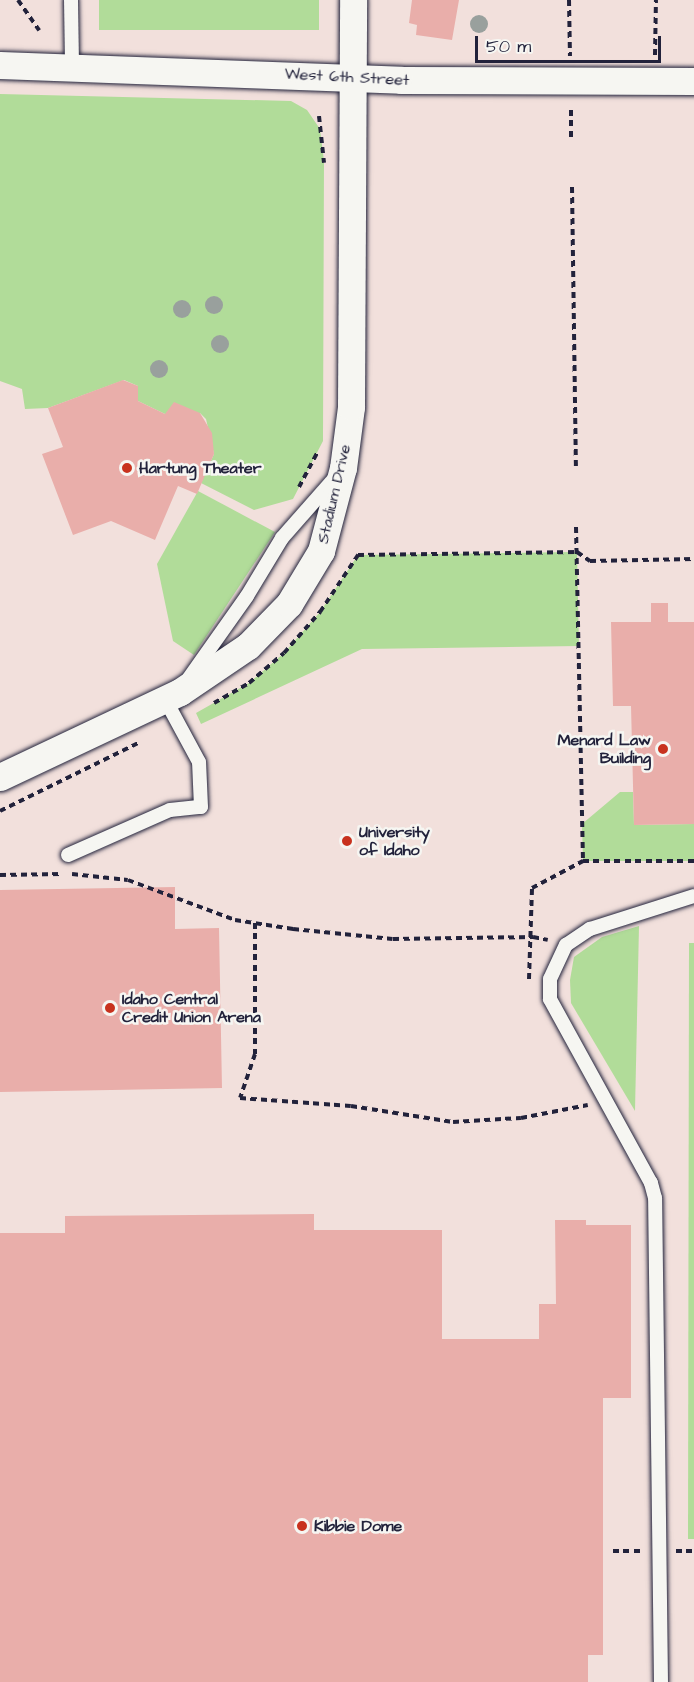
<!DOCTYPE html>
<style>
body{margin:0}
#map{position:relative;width:694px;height:1682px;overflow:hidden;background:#f6f6f2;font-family:"Architects Daughter",sans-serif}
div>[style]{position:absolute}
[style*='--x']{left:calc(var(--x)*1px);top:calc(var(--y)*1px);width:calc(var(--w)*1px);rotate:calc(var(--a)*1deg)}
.built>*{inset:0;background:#f2e0dc;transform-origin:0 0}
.green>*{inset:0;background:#b1dc99;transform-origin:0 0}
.building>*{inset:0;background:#e9aeaa}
.path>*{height:4px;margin-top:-2px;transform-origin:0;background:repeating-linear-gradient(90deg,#22223b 0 6px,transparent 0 10.5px)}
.roads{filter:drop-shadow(0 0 2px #22223b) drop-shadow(0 0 2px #22223b)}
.lane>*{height:14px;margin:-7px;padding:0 7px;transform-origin:7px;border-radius:7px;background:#f6f6f2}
.street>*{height:27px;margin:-13.5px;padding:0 13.5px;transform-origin:13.5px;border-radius:13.5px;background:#f6f6f2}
.trees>*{width:18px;height:18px;margin:-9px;border-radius:50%;background:#99a09d}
.dots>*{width:16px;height:16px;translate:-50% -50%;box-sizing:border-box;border:3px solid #f6f6f2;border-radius:50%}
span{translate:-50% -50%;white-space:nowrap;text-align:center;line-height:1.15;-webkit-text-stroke:5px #f6f6f2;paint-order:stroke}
.street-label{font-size:16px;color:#22223b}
.poi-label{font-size:16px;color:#22223b;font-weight:700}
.left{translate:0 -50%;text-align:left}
.right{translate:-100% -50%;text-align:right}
.scale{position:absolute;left:475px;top:36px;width:186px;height:27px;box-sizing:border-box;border:3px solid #22223b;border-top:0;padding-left:8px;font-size:18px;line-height:21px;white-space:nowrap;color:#22223b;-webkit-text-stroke:4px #f6f6f2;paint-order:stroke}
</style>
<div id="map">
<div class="built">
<i style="left:0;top:0;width:694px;height:1682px"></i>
</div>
<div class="green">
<i style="left:99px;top:0;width:220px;height:30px"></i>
<i style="clip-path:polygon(0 94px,291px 101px,307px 110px,320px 129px,324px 161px,323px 441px,293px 499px,254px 510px,201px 483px,214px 454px,206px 419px,200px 413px,165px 414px,138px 401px,138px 386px,124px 380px,48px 408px,25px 409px,22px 389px,0 381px)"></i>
<i style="clip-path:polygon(198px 491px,275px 532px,194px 655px,173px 641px,157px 564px)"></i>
<i style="clip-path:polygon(577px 552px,579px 646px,362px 649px,201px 724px,196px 713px,249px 683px,284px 653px,320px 612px,358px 555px)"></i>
<i style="clip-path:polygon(620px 792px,633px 792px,634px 825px,694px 824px,694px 861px,583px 861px,582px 824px)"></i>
<i style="clip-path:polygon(639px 926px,635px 1111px,571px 1003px,570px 980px,574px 957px,602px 937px)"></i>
<i style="clip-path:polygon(689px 943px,694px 943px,694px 1539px,688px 1539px)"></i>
</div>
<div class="building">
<i style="clip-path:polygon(412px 0,459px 0,452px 40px,416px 35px,417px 25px,409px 23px)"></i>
<i style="clip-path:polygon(123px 380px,138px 386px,138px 401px,165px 414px,174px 402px,200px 413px,212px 433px,214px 454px,197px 494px,178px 486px,155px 540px,111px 521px,73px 535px,42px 454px,63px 447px,48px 408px)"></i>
<i style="clip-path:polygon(651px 603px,668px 603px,668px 622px,694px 622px,694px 824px,634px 825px,631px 706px,613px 706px,611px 622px,651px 622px)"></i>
<i style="clip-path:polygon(175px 887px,175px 929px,219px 928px,222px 1088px,0 1092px,0 890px)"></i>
<i style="clip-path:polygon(314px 1214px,314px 1230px,442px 1230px,442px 1339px,539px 1339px,539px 1304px,556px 1304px,555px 1220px,586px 1220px,586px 1225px,631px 1225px,631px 1398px,603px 1398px,603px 1655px,588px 1655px,588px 1682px,0 1682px,0 1233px,65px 1233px,65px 1216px)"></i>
</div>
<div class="path">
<i style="--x:18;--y:0;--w:37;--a:55"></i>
<i style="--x:569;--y:0;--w:56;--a:89"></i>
<i style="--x:655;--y:55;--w:55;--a:-89"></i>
<i style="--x:571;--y:110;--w:29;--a:90"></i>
<i style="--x:319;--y:116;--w:47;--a:83.9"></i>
<i style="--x:572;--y:187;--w:280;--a:89.2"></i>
<i style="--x:299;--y:487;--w:40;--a:-62"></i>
<i style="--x:576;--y:527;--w:334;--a:88.8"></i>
<i style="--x:214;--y:703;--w:40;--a:-29.7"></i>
<i style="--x:249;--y:683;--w:46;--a:-40.6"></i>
<i style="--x:284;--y:653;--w:55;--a:-48.7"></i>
<i style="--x:320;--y:612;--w:69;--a:-56.3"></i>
<i style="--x:358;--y:555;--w:219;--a:-0.8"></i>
<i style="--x:577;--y:552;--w:16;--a:35"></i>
<i style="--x:590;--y:561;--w:104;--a:-1.1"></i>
<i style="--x:0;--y:811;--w:154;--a:-26.2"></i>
<i style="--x:72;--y:874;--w:56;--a:6.1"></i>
<i style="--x:128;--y:880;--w:114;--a:20.5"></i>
<i style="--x:235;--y:920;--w:59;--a:8.8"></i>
<i style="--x:293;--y:929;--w:100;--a:5.7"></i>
<i style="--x:393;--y:939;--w:140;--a:-0.8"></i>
<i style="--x:533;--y:937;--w:15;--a:11"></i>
<i style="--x:0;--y:875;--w:62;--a:-0.9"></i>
<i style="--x:255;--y:923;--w:131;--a:90"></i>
<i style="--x:255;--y:1054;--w:46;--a:108.8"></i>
<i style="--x:240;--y:1098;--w:111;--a:4.1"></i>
<i style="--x:351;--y:1106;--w:103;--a:8.9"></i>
<i style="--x:453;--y:1122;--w:68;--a:-3.4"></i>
<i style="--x:521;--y:1118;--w:68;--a:-11"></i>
<i style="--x:529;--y:979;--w:91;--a:-88.1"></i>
<i style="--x:532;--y:888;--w:58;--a:-27.9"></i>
<i style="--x:583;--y:861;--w:111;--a:0"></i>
<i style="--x:613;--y:1551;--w:29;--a:0"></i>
<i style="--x:676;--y:1551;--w:18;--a:0"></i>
</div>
<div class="roads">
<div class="lane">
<i style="--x:71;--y:0;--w:66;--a:89.1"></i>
<i style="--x:189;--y:678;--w:100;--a:-54.7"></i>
<i style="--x:247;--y:596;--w:68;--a:-58.9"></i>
<i style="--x:282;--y:538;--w:79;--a:-48.6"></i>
<i style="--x:68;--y:855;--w:111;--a:-23.8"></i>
<i style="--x:170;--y:810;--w:31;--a:-6"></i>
<i style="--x:201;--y:807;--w:45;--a:-92.5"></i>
<i style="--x:199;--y:762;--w:72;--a:-118.4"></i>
<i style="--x:661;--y:1682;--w:484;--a:-90.7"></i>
<i style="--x:655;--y:1198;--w:16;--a:-105"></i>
<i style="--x:651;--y:1183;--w:210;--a:-118.8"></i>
<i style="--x:550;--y:999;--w:20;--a:-90"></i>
<i style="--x:550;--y:979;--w:38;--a:-65"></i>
<i style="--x:566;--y:945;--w:29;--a:-34"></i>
<i style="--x:590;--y:929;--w:109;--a:-17.6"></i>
</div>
<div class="street">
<i style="--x:0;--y:65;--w:401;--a:2.1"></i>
<i style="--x:401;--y:80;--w:293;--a:0.2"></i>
<i style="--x:0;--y:777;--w:199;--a:-25.3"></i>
<i style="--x:180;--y:692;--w:82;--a:-34.1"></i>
<i style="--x:248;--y:646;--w:59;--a:-45.7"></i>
<i style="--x:289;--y:604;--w:62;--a:-58.9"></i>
<i style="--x:321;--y:551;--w:86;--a:-75.2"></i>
<i style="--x:343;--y:468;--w:62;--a:-82.5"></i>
<i style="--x:351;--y:407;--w:407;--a:-89.7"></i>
</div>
</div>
<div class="trees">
<i style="left:479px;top:24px"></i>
<i style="left:214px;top:305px"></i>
<i style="left:182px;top:309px"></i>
<i style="left:220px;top:344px"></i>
<i style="left:159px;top:369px"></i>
</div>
<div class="dots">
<i style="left:127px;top:468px;background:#c8321e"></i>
<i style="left:663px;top:749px;background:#c8321e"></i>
<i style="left:347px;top:841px;background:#c8321e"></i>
<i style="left:110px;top:1008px;background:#c8321e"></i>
<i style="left:302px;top:1526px;background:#c8321e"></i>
</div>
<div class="street-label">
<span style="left:347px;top:77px;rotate:3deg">West 6th Street</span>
<span style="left:334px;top:494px;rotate:-77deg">Stadium Drive</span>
</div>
<div class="poi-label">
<span class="left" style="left:139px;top:468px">Hartung Theater</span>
<span class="right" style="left:651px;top:749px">Menard Law<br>Building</span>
<span class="left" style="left:359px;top:841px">University<br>of Idaho</span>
<span class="left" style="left:122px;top:1008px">Idaho Central<br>Credit Union Arena</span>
<span class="left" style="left:314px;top:1526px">Kibbie Dome</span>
</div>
<div class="scale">50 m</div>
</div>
